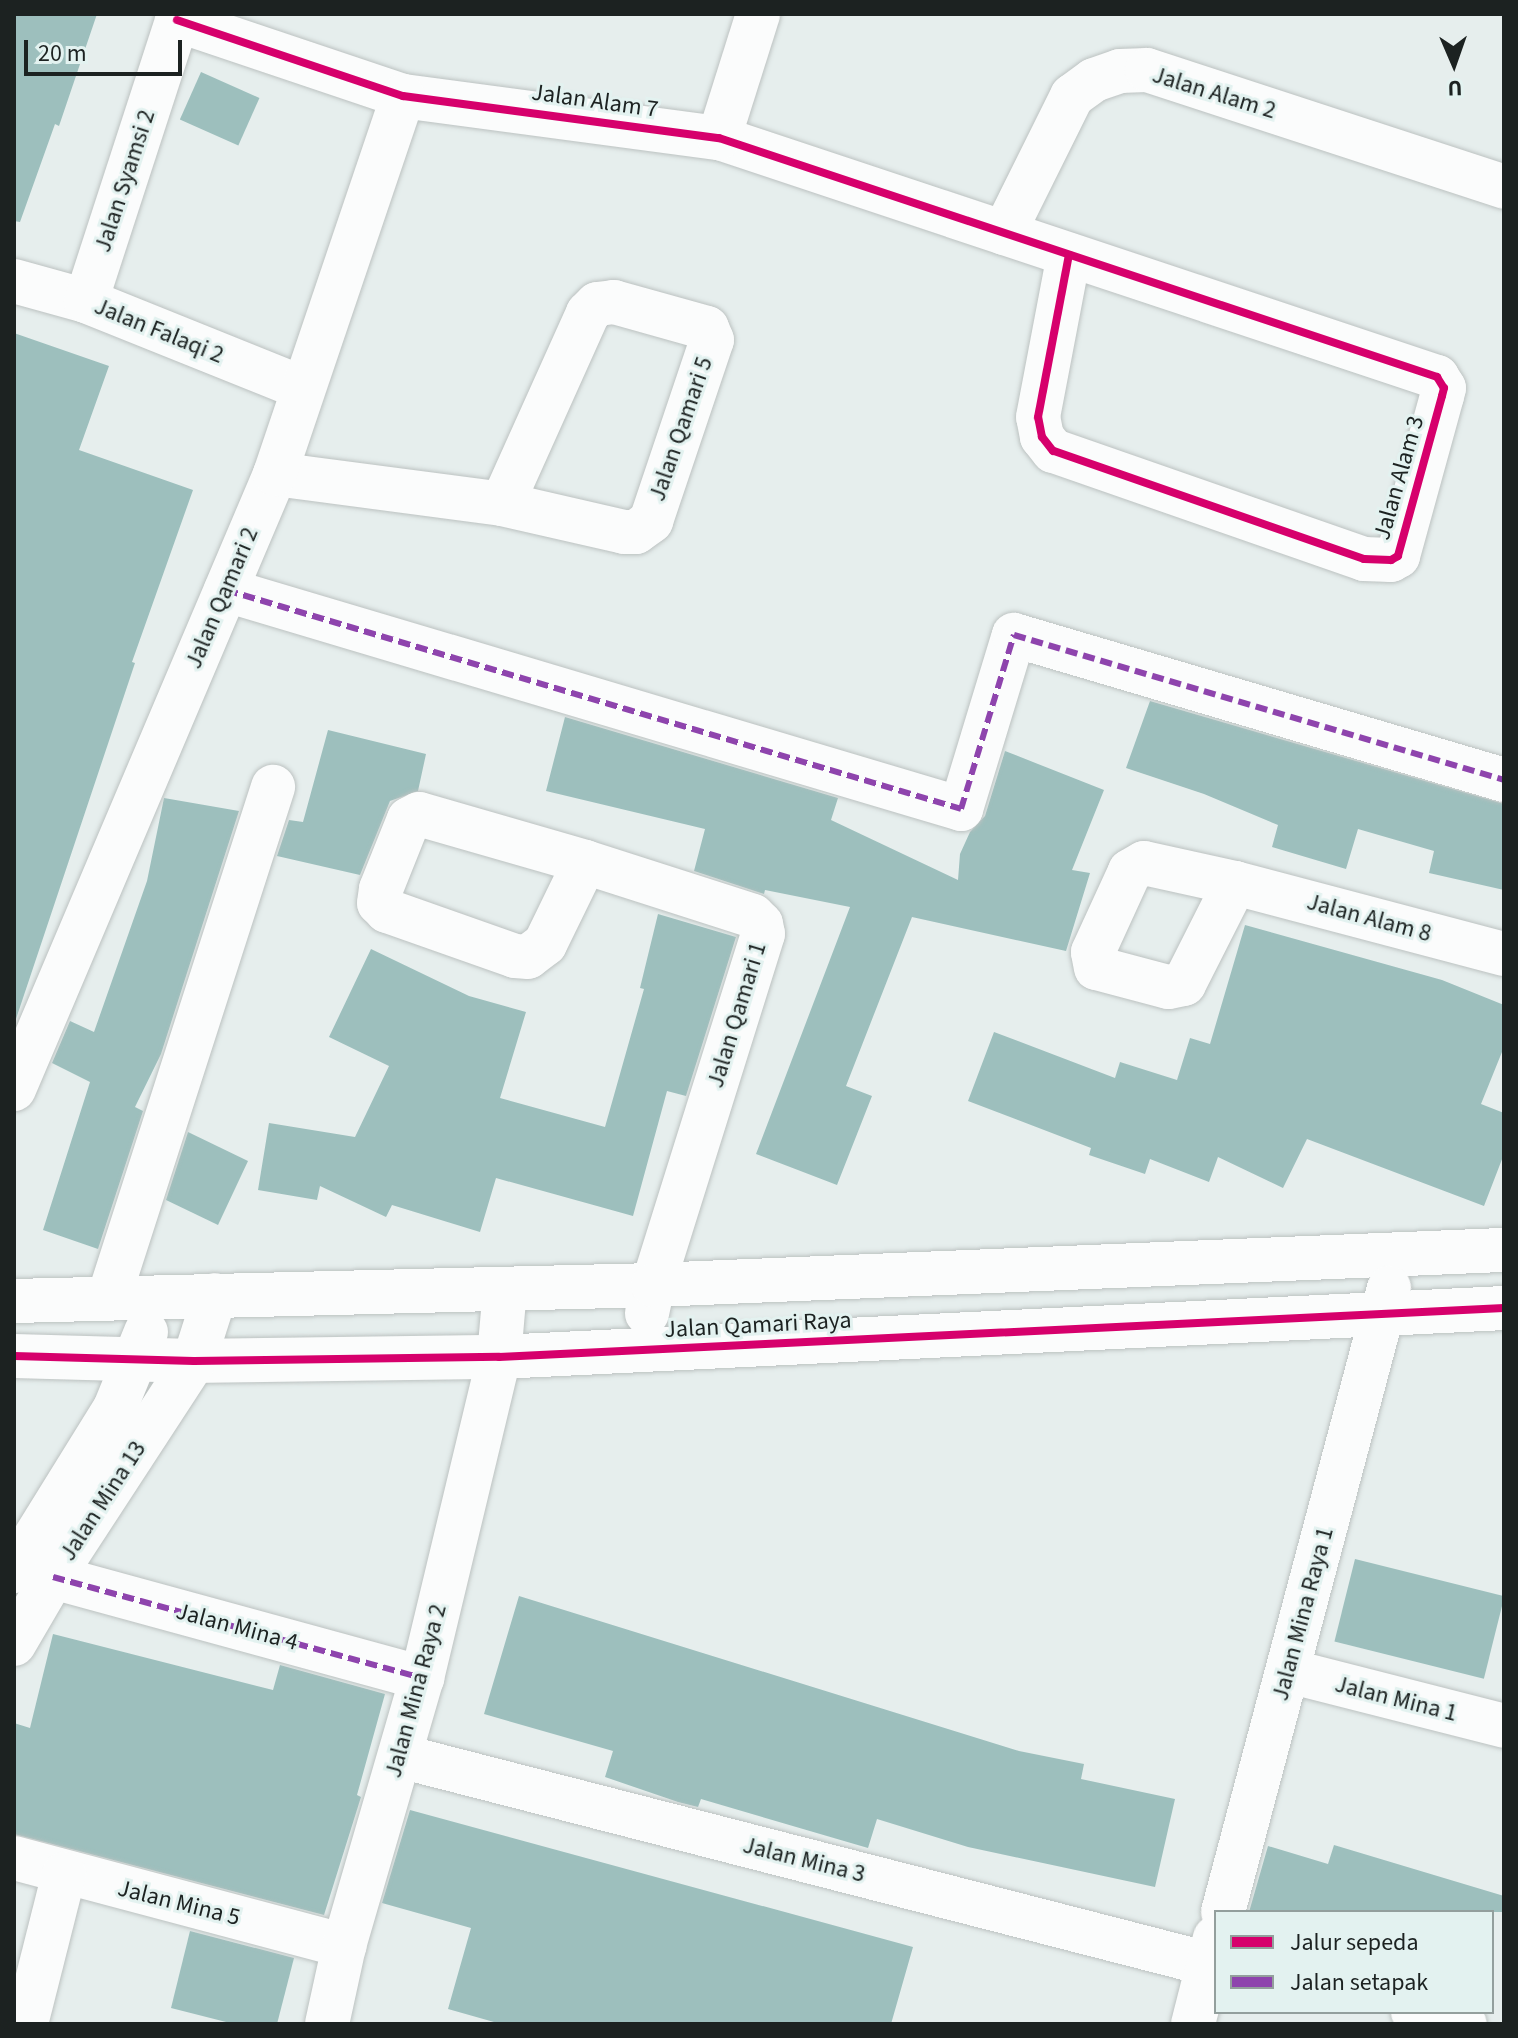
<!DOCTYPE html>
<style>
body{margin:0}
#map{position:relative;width:1518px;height:2038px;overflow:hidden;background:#e6eeed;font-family:"Source Sans 3",sans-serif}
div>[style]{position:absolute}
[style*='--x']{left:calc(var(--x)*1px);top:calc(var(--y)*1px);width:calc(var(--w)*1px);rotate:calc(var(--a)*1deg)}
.building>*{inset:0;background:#9dbfbd;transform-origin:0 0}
.roads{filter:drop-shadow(0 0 2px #bcc2c1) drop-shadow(0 0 2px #bcc2c1)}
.minor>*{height:44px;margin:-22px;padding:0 22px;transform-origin:22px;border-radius:22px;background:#fbfcfc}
.quiet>*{height:6px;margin-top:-3px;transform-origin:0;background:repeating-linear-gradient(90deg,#8e44ad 0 12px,transparent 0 18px)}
.cycleway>*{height:8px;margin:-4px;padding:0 4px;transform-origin:4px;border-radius:4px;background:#d6006c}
span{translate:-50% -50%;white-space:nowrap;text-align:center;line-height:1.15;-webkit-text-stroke:6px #e3f2f0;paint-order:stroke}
.street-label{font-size:24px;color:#1c2221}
.frame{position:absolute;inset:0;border:16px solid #1c2221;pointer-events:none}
.legend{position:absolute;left:1214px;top:1910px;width:280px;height:104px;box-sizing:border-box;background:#e3f2f0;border:2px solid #939f9d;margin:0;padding:10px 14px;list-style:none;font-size:24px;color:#1c2221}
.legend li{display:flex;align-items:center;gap:16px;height:40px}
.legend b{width:40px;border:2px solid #939f9d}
.north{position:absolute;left:1414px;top:24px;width:80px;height:80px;-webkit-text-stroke:6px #e3f2f0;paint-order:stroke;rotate:178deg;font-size:22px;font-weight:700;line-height:32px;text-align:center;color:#1c2221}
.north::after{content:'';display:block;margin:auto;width:28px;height:36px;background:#1c2221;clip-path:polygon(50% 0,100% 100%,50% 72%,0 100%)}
.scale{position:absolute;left:24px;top:40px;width:158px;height:36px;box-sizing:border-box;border:4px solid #1c2221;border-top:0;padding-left:10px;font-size:24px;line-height:28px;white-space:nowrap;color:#1c2221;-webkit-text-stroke:6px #e3f2f0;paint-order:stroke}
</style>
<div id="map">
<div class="building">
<i style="clip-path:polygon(14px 14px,97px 14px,59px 126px,55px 124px,20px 222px,14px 221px)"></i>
<i style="left:201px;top:72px;width:64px;height:52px;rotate:24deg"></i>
<i style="clip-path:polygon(14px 333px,109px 366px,79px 450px,193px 490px,132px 662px,135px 663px,14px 1025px)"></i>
<i style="clip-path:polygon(1150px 701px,1504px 804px,1504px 890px,1429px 873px,1434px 851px,1358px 829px,1346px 869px,1272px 847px,1278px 825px,1204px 794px,1126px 768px)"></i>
<i style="clip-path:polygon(565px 717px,838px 798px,831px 820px,958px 880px,960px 854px,970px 832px,985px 816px,1005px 751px,1104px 790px,1072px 870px,1090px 873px,1066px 951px,912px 917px,846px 1086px,872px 1096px,837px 1185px,756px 1154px,850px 907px,765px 890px,764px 894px,694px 871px,705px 829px,546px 791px)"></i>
<i style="clip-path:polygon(328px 730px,426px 754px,418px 791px,390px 801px,360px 875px,277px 856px,289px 820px,303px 822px)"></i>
<i style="clip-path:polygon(164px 798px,239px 811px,161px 1054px,135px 1107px,143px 1111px,98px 1249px,43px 1230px,90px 1082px,52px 1063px,70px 1021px,94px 1032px,147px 881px)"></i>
<i style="clip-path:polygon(658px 914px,736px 937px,686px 1096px,667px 1091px,633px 1216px,496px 1178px,480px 1232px,392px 1205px,386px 1217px,320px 1186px,317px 1200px,258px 1190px,269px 1123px,355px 1137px,389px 1066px,329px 1037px,371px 949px,469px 996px,526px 1012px,500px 1098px,605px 1127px,644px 989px,640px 988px)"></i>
<i style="clip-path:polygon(1245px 925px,1442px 980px,1504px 1005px,1504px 1047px,1481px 1104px,1504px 1113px,1504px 1154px,1484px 1206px,1307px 1139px,1283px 1188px,1218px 1157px,1209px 1182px,1150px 1159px,1145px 1174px,1089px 1155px,1091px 1148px,968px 1101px,994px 1032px,1115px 1078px,1120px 1062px,1177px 1080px,1190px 1038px,1210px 1044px)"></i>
<i style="clip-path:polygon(188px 1132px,248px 1161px,218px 1225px,166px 1200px)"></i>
<i style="left:1355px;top:1559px;width:154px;height:85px;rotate:14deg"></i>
<i style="clip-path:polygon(519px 1596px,1019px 1751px,1084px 1764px,1081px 1779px,1175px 1799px,1155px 1887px,968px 1847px,877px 1819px,868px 1848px,701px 1799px,698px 1807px,678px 1802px,605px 1777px,613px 1751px,484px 1714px)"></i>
<i style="clip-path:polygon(53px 1634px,273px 1690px,280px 1665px,385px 1694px,357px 1795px,361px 1797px,324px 1915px,14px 1834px,14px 1723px,30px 1728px)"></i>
<i style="clip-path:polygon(410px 1810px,913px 1947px,891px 2024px,501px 2024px,448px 2009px,471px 1928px,382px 1903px)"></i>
<i style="clip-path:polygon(1334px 1845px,1504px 1896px,1504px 1912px,1249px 1912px,1268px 1846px,1328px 1864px)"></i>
<i style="clip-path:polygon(190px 1931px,294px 1958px,277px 2024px,234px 2024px,171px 2008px)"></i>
</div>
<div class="roads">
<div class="minor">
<i style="--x:177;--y:20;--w:238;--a:18.6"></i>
<i style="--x:403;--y:96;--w:319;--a:7.6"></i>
<i style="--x:719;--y:138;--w:757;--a:18.41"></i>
<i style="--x:1437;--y:377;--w:13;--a:58"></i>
<i style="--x:1444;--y:388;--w:8;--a:104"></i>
<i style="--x:1442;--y:396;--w:166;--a:105.4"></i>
<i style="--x:1398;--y:556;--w:8;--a:150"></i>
<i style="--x:1391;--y:560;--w:27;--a:-178"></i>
<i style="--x:1364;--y:559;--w:329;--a:-160.8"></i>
<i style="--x:1053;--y:451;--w:18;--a:-128"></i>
<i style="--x:1042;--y:437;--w:20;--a:-101"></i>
<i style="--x:1038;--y:417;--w:165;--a:-79.2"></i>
<i style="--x:719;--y:138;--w:130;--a:-72.5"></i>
<i style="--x:1004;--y:233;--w:153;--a:-63.6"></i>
<i style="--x:1072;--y:96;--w:27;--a:-36"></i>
<i style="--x:1094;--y:80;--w:28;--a:-19"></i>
<i style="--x:1120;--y:71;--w:27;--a:-2"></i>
<i style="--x:1147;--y:70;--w:376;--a:18.1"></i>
<i style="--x:14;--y:281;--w:75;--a:15.5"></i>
<i style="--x:86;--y:301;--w:233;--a:21.9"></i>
<i style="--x:86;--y:301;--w:302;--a:-72"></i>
<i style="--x:275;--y:474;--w:229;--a:7.5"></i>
<i style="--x:502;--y:504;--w:125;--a:12.9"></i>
<i style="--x:624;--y:532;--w:12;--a:0"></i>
<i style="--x:636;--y:532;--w:19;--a:-36"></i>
<i style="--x:651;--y:521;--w:191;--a:-71.4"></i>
<i style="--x:712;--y:340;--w:13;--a:-113"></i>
<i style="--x:707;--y:328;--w:97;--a:-164.4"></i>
<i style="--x:614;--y:302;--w:17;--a:173"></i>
<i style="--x:597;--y:304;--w:13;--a:135"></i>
<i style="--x:588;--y:313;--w:209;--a:114.2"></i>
<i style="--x:226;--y:590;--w:767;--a:16.59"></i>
<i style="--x:961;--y:809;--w:182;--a:-73.1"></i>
<i style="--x:1014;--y:635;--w:511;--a:16.48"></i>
<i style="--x:585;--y:862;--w:91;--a:116"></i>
<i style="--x:545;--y:944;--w:21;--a:143"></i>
<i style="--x:528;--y:957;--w:13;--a:-176"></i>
<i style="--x:515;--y:956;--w:136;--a:-160.6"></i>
<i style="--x:387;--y:911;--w:11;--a:-135"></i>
<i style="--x:379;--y:903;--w:14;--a:-82"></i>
<i style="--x:381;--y:889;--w:75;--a:-68.2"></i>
<i style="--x:409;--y:819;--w:11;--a:-27"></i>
<i style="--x:419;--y:814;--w:173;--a:16.1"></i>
<i style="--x:585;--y:862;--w:176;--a:17.8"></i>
<i style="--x:753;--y:916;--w:11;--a:45"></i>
<i style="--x:761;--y:924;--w:10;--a:79"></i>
<i style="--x:763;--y:934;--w:368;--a:107.4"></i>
<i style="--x:653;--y:1285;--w:29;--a:102"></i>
<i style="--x:1235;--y:883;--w:113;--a:116.8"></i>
<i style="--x:1184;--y:984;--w:16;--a:169"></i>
<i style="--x:1168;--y:987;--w:74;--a:-165.2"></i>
<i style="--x:1096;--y:968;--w:16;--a:-101"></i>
<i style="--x:1093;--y:952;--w:89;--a:-65.4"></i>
<i style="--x:1130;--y:871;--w:16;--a:-30"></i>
<i style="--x:1144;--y:863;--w:93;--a:12.4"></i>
<i style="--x:1235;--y:883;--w:278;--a:14.8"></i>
<i style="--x:14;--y:1089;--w:668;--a:-67"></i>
<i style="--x:275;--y:474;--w:399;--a:-71.3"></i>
<i style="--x:109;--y:1297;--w:536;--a:-72.17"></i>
<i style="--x:14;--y:1301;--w:639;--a:-1.43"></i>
<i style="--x:653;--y:1285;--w:852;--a:-2.36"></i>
<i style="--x:14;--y:1356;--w:180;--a:1.6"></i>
<i style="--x:194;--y:1361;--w:305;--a:-0.8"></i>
<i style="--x:499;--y:1357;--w:1006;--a:-2.79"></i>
<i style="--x:14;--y:1571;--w:192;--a:-58.2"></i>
<i style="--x:115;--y:1408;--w:82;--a:-67.8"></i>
<i style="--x:53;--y:1577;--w:383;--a:15.3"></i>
<i style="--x:14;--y:1644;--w:78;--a:-59.8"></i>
<i style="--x:53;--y:1577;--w:258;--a:-56.9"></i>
<i style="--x:194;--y:1361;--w:69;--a:-72.3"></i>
<i style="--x:1289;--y:1671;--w:222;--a:14.3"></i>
<i style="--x:400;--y:1756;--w:843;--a:14.43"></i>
<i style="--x:14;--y:1858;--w:342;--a:14.9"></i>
<i style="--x:1223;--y:1912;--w:646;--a:-75.1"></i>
<i style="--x:1413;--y:2012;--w:53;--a:13"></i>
<i style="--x:26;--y:2024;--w:155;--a:-75.8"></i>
<i style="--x:327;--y:2024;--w:80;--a:-77.7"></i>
<i style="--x:344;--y:1946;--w:279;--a:-73.8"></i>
<i style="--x:422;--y:1678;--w:330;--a:-76.5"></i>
<i style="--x:499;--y:1357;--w:68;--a:-85"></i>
<i style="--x:1193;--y:2024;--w:89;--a:-75.7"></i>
</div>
</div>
<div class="quiet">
<i style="--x:226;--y:590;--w:767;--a:16.59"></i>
<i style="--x:961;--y:809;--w:182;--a:-73.1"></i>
<i style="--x:1014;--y:635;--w:511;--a:16.48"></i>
<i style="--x:53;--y:1577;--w:383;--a:15.3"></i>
</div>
<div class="cycleway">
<i style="--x:177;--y:20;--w:238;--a:18.6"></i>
<i style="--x:403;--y:96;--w:319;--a:7.6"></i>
<i style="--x:719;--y:138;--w:757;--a:18.41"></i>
<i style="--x:1437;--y:377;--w:13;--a:58"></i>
<i style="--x:1444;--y:388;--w:8;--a:104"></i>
<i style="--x:1442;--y:396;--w:166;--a:105.4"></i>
<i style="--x:1398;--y:556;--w:8;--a:150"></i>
<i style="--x:1391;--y:560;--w:27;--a:-178"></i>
<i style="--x:1364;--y:559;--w:329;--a:-160.8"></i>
<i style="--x:1053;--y:451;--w:18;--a:-128"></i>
<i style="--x:1042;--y:437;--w:20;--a:-101"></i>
<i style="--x:1038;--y:417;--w:165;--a:-79.2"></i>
<i style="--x:14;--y:1356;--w:180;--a:1.6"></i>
<i style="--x:194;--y:1361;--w:305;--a:-0.8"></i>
<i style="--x:499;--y:1357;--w:1006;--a:-2.79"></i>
</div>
<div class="street-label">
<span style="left:1214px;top:93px;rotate:17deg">Jalan Alam 2</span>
<span style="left:595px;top:101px;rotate:8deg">Jalan Alam 7</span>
<span style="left:125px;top:181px;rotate:-72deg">Jalan Syamsi 2</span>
<span style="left:159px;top:331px;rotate:22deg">Jalan Falaqi 2</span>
<span style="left:681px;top:429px;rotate:-71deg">Jalan Qamari 5</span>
<span style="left:1399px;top:478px;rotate:-74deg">Jalan Alam 3</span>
<span style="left:222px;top:598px;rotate:-67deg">Jalan Qamari 2</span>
<span style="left:1369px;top:918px;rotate:15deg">Jalan Alam 8</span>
<span style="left:737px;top:1015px;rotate:-73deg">Jalan Qamari 1</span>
<span style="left:758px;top:1325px;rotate:-3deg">Jalan Qamari Raya</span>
<span style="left:103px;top:1501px;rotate:-57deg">Jalan Mina 13</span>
<span style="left:1303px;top:1614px;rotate:-75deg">Jalan Mina Raya 1</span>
<span style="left:237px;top:1627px;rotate:15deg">Jalan Mina 4</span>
<span style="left:416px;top:1691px;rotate:-75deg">Jalan Mina Raya 2</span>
<span style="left:1396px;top:1699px;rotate:14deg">Jalan Mina 1</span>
<span style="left:804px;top:1860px;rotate:14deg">Jalan Mina 3</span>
<span style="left:179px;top:1903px;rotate:14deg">Jalan Mina 5</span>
</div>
<div class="frame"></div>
<ul class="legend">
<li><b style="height:10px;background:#d6006c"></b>Jalur sepeda</li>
<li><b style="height:10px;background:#8e44ad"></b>Jalan setapak</li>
</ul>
<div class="north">U</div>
<div class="scale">20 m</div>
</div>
